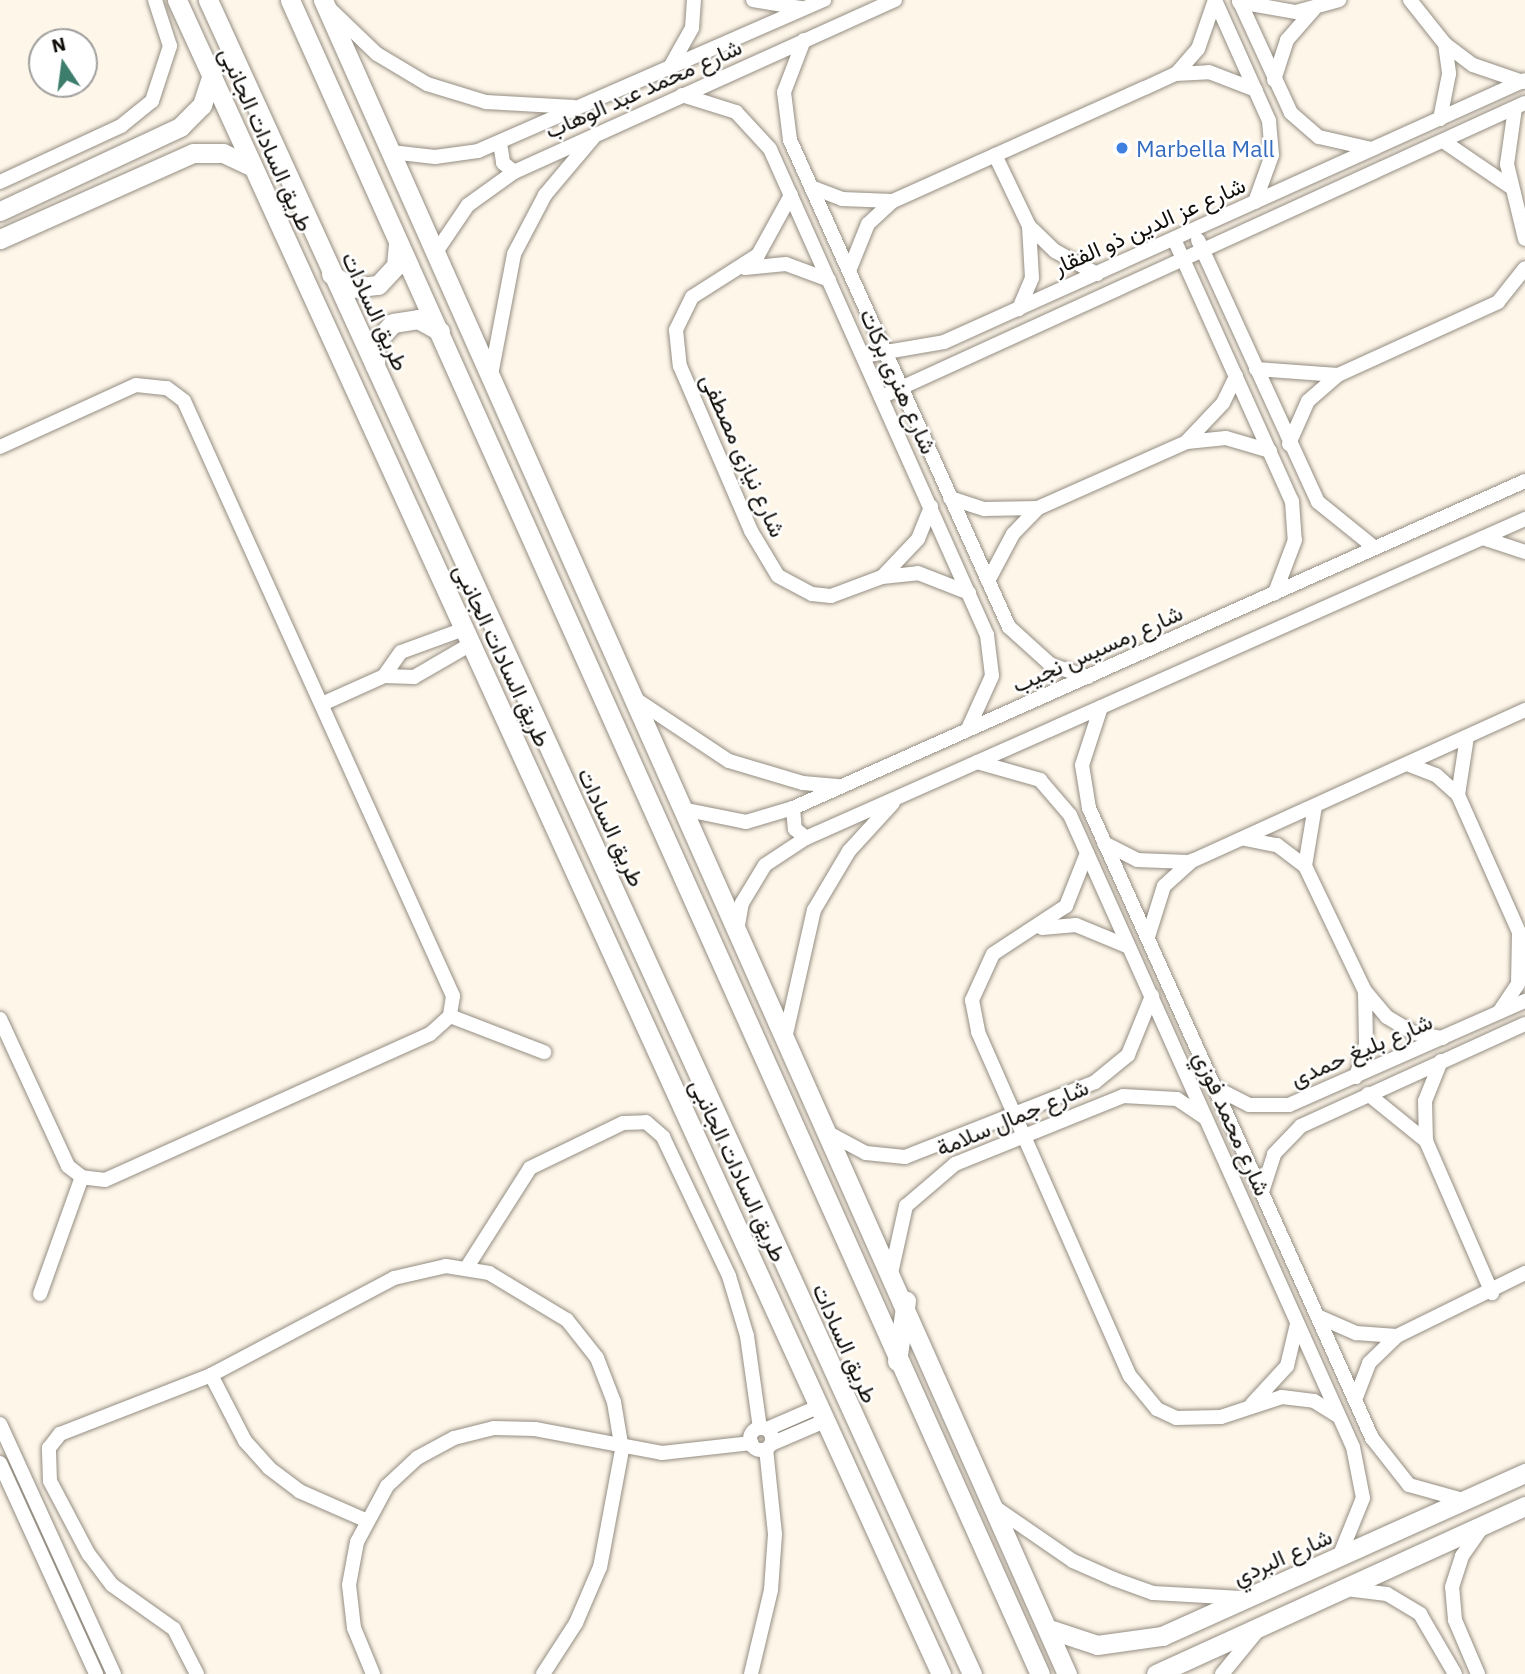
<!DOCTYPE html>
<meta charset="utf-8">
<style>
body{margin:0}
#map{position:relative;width:1525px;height:1674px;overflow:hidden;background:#fef6e9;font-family:"IBM Plex Sans",Vazirmatn,sans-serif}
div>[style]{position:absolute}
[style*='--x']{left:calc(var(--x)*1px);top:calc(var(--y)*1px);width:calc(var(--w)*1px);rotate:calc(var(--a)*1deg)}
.roads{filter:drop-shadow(0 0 2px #948d82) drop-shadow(0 0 2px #948d82)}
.street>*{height:14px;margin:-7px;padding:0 7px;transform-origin:7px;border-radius:7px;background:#fff}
.street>.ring{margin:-7px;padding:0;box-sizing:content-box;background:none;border:14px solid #fff;border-radius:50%}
.secondary>*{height:19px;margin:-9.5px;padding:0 9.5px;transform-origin:9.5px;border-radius:9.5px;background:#fff}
.dots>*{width:19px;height:19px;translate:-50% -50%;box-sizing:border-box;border:4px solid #fff;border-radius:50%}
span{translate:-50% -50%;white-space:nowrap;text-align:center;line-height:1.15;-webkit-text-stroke:5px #fff;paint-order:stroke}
.street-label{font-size:23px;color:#120f0b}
.shop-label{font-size:23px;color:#366cbe}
.left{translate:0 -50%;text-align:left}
.north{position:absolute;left:28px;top:28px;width:70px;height:70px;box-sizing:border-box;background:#fff;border:2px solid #a09f9d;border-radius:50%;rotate:347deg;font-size:19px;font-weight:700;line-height:28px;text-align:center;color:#120f0b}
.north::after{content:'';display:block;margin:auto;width:24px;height:32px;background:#3c7d6c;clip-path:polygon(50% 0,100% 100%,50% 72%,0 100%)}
</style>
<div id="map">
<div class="roads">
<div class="street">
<i style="--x:753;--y:0;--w:49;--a:9.5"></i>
<i style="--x:1215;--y:0;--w:133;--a:65.9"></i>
<i style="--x:1269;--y:121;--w:34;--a:85"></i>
<i style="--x:1272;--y:155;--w:50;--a:109.9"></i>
<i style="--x:1239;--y:0;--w:124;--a:65.3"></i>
<i style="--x:1291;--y:113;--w:37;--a:41"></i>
<i style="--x:1319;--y:137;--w:54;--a:12.8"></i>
<i style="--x:1410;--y:0;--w:56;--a:51.5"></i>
<i style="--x:1445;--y:44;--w:30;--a:82"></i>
<i style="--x:1449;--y:74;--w:46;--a:101.3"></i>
<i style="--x:1239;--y:2;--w:58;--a:10"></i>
<i style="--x:1296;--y:12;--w:45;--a:-15.6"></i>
<i style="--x:330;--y:9;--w:65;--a:43.8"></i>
<i style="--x:377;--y:54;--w:58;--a:31"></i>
<i style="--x:427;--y:84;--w:62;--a:17"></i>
<i style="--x:486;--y:102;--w:88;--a:3.3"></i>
<i style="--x:804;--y:40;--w:56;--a:111"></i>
<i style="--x:784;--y:92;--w:48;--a:82.9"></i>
<i style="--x:790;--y:140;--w:534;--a:65.79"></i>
<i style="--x:1009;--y:627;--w:57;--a:42.1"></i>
<i style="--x:1051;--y:665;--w:39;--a:18"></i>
<i style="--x:1445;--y:44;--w:35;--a:37"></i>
<i style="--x:1473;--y:65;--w:53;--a:18.8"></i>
<i style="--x:669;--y:69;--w:47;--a:-60.7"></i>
<i style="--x:692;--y:28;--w:28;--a:-86"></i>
<i style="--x:1176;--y:74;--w:33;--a:-49"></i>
<i style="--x:1198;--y:49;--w:52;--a:-70.9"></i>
<i style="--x:1274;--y:80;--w:42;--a:-72"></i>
<i style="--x:1287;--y:40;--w:41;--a:-48.9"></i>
<i style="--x:682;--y:95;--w:57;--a:17.5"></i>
<i style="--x:736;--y:112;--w:50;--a:47.4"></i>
<i style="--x:770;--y:149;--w:532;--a:65.94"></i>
<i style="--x:987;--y:635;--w:41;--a:83"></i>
<i style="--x:992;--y:676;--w:58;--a:114.4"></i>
<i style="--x:1515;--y:108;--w:57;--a:98.1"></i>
<i style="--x:1507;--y:164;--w:77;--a:76.5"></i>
<i style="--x:1443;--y:141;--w:80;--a:34.3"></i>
<i style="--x:500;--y:143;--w:20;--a:81"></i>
<i style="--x:503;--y:163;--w:14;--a:39"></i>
<i style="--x:391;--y:152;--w:44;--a:6.5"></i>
<i style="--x:435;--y:157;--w:43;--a:-7.9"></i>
<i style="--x:478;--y:151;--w:378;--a:-23.6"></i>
<i style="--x:995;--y:155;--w:79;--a:64.4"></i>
<i style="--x:1029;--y:226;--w:52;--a:86.7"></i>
<i style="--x:1032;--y:278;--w:34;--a:113"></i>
<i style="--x:0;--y:182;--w:133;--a:-24.8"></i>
<i style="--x:121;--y:126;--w:40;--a:-39"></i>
<i style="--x:152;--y:101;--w:58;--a:-71.9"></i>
<i style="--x:170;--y:46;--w:48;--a:-108.1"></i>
<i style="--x:811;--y:187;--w:33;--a:21"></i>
<i style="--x:842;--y:199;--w:50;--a:2.3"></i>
<i style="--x:791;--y:195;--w:68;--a:118.8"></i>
<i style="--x:758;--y:255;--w:78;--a:147.5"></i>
<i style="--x:692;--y:297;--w:37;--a:116"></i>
<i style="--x:676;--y:330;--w:36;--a:84"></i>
<i style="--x:680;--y:366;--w:180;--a:66.7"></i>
<i style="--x:751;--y:531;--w:52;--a:59"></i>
<i style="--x:778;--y:576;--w:38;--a:28"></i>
<i style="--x:812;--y:594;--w:19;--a:6"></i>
<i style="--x:831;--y:596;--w:54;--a:-20.4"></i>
<i style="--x:882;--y:577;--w:36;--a:-6"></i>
<i style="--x:918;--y:573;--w:55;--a:21.4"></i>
<i style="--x:1029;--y:226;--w:36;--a:44"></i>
<i style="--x:1055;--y:251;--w:48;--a:28.7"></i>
<i style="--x:1174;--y:239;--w:287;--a:65.8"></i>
<i style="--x:1292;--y:501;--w:39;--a:86"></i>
<i style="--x:1295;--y:540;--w:57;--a:110.7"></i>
<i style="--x:1198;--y:240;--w:288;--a:65.4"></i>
<i style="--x:1318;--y:502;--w:73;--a:38.9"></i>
<i style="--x:436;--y:252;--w:57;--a:-55.8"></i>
<i style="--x:468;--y:205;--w:57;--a:-35.7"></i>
<i style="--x:514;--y:172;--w:418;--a:-24.3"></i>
<i style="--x:745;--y:268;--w:41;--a:-5.6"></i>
<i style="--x:786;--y:264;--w:46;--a:20.4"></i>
<i style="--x:849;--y:271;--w:51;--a:-68"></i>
<i style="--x:868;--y:224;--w:34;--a:-43"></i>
<i style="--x:893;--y:201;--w:276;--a:-24.2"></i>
<i style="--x:1145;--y:88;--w:33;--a:-25"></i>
<i style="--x:1175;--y:74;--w:34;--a:-3"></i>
<i style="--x:1209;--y:72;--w:50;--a:21"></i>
<i style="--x:863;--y:356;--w:82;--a:-9.8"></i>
<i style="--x:944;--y:342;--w:637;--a:-24.27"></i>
<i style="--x:1256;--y:369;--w:82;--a:4.2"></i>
<i style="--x:491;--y:375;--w:123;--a:-79.2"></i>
<i style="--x:514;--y:254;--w:67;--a:-62.3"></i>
<i style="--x:545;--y:195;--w:75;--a:-49.9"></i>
<i style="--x:881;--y:397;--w:708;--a:-24.54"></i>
<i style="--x:1187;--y:441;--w:52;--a:-46.5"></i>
<i style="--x:1223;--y:403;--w:30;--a:-64"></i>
<i style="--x:1289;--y:444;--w:47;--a:-66.2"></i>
<i style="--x:1308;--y:401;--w:40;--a:-41"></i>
<i style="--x:1338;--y:375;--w:176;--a:-24.5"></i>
<i style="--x:1498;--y:302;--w:43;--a:-51.5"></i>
<i style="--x:0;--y:447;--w:149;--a:-24.5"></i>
<i style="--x:136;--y:385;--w:31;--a:6"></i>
<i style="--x:167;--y:388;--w:21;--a:37"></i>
<i style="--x:184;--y:401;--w:653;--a:65.67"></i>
<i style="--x:453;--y:996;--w:20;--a:99"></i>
<i style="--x:450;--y:1016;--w:27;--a:138"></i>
<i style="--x:430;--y:1034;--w:356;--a:155.8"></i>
<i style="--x:105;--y:1180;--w:23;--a:-173"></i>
<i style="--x:82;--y:1177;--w:18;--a:-142"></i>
<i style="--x:68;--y:1166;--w:162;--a:-114.8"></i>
<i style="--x:950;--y:498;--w:36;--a:18"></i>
<i style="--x:984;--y:509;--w:54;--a:-1.1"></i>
<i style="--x:1038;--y:508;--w:163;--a:-23.9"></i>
<i style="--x:1187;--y:442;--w:39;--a:-6"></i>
<i style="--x:1226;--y:438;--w:46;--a:16.5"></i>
<i style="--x:1483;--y:538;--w:44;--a:18.4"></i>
<i style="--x:883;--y:576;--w:51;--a:-46.6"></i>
<i style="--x:918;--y:539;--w:35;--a:-68"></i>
<i style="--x:988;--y:581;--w:53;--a:-62"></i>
<i style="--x:1013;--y:534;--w:36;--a:-46"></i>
<i style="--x:384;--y:676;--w:29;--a:-55"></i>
<i style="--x:401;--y:652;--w:67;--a:-20.1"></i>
<i style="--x:634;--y:698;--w:114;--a:33.6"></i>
<i style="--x:729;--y:761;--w:77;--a:16.6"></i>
<i style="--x:803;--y:783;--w:37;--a:5"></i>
<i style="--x:322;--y:704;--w:68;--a:-24.3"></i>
<i style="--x:384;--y:676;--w:30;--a:2"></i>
<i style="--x:414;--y:677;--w:66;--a:-30.1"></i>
<i style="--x:1101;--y:707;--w:61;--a:108.1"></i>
<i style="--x:1082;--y:765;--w:44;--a:80.8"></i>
<i style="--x:1089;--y:808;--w:691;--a:65.81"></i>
<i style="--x:1372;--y:1438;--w:60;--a:51.8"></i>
<i style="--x:1409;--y:1485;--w:56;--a:15.5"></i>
<i style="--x:977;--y:762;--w:66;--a:15.9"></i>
<i style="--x:1040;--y:780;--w:46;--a:49.4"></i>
<i style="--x:1070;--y:815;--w:692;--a:65.88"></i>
<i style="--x:1353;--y:1447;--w:52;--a:78.9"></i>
<i style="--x:1363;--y:1498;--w:64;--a:112.1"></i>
<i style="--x:1407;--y:764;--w:31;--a:21"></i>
<i style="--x:1436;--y:775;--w:30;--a:42"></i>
<i style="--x:1458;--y:795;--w:150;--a:66"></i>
<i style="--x:1519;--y:932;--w:52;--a:91.1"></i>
<i style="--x:1518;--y:984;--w:34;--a:124"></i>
<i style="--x:1458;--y:795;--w:59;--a:-81.2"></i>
<i style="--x:793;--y:808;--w:21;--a:85"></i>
<i style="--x:795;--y:829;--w:14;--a:39"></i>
<i style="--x:682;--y:809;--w:65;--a:11.5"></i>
<i style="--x:746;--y:822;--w:49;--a:-16.6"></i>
<i style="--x:793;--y:808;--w:802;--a:-24.07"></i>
<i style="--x:1245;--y:839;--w:33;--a:11"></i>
<i style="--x:1277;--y:845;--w:35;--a:37"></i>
<i style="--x:1305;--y:866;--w:139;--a:64.4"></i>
<i style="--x:1365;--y:991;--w:34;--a:50"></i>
<i style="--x:1387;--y:1017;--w:31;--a:31"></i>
<i style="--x:1414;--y:1033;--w:29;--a:10"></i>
<i style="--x:1104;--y:843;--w:37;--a:27"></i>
<i style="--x:1137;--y:860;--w:51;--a:2.2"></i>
<i style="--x:1087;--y:853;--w:57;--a:111.6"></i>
<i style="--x:1066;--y:906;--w:87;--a:146.7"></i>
<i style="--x:993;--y:954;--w:51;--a:114.5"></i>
<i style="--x:972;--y:1000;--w:33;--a:79"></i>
<i style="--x:978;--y:1032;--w:376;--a:66.2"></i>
<i style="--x:1130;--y:1376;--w:43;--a:50.7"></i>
<i style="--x:1157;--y:1409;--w:21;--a:25"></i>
<i style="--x:1176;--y:1418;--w:45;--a:-1.3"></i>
<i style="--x:1221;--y:1417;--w:64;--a:-18.2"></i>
<i style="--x:1282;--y:1397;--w:32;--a:7"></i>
<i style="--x:1314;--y:1401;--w:28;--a:32"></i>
<i style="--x:1305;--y:866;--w:61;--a:-80.5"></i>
<i style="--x:738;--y:925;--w:22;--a:-80"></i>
<i style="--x:742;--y:903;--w:44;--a:-58.8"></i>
<i style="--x:765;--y:865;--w:49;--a:-33.4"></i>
<i style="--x:806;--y:838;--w:787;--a:-23.93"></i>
<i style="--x:1042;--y:928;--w:34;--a:-5"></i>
<i style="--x:1076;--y:925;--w:57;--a:22.5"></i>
<i style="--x:1148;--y:937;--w:53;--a:-72.6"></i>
<i style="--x:1164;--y:886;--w:38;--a:-42"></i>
<i style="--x:1192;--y:861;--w:366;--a:-24.4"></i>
<i style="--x:450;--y:1016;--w:101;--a:21"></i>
<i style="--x:786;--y:1034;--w:127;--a:-77.3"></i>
<i style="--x:814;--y:910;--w:69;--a:-59.3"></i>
<i style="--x:849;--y:851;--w:65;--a:-47.5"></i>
<i style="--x:1441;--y:1061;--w:43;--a:111.8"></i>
<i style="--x:1425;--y:1101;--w:40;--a:88.6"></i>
<i style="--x:1426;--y:1141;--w:166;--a:66.5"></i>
<i style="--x:1356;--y:1077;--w:34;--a:-73"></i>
<i style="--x:1366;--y:1044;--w:53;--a:-91.1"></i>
<i style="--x:1214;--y:1087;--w:39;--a:27"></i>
<i style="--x:1249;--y:1105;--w:40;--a:0"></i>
<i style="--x:1289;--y:1105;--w:258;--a:-23.8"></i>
<i style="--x:1368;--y:1094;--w:75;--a:39"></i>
<i style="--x:832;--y:1135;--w:38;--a:28"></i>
<i style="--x:866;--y:1153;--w:39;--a:6"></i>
<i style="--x:905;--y:1157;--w:204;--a:-21.5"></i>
<i style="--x:1095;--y:1082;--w:43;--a:-39.3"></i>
<i style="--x:1128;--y:1055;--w:64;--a:-67.9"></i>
<i style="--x:1262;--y:1192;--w:40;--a:-72"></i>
<i style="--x:1274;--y:1154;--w:39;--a:-46"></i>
<i style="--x:1301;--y:1126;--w:246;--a:-24.5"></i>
<i style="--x:467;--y:1267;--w:117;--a:-57.5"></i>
<i style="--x:530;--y:1168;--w:103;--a:-25.8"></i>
<i style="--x:623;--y:1123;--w:23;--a:-2"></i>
<i style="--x:646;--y:1122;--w:23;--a:41"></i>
<i style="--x:663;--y:1137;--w:154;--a:64.6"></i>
<i style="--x:729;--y:1276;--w:63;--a:73.3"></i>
<i style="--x:747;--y:1336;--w:93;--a:82"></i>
<i style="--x:892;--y:1269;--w:65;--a:-77.5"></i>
<i style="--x:906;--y:1206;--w:65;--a:-40.6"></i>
<i style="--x:955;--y:1164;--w:181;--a:-22"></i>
<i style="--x:1123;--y:1096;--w:54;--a:3.2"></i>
<i style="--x:1177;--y:1099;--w:34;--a:34"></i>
<i style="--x:40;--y:1294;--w:124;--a:-70.3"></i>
<i style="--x:1317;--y:1316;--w:43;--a:23.6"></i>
<i style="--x:1356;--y:1333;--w:41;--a:4.2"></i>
<i style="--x:211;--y:1375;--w:74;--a:62.7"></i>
<i style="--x:245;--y:1441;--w:36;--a:48"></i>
<i style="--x:269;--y:1468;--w:38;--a:37"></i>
<i style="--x:299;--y:1491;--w:72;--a:23.7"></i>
<i style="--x:1355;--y:1400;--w:40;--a:-69"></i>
<i style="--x:1369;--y:1363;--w:39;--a:-44"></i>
<i style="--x:1397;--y:1336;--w:143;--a:-26.2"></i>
<i style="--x:1252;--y:1404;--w:52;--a:-47.4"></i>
<i style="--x:1287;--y:1366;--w:43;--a:-76.6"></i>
<i style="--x:0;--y:1424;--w:275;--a:65.5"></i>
<i class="ring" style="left:750px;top:1428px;width:8px;height:8px"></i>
<i style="--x:767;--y:1429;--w:58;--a:-23.5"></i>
<i style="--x:771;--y:1444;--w:61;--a:-23.2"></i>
<i style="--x:0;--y:1463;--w:232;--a:65.5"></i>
<i style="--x:996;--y:1508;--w:93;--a:34.5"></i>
<i style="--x:1073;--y:1561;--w:45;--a:23.7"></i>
<i style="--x:1114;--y:1579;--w:41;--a:19.7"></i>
<i style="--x:1153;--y:1593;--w:89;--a:3.2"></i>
<i style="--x:1346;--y:1589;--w:41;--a:7"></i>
<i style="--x:1387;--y:1594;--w:39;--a:31"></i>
<i style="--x:1420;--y:1614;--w:69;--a:59.7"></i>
<i style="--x:197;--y:1674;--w:51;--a:-117.1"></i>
<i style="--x:174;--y:1629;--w:76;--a:-144.6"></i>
<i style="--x:112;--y:1585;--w:38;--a:-127"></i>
<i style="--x:89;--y:1555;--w:84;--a:-117.8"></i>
<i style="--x:50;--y:1481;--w:33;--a:-92"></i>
<i style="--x:49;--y:1448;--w:18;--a:-52"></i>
<i style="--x:60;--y:1434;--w:162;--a:-21.3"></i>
<i style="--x:211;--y:1375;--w:207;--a:-27.9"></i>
<i style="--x:394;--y:1278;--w:53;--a:-13"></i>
<i style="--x:446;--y:1266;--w:44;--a:9.2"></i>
<i style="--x:489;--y:1273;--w:91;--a:31.1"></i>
<i style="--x:567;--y:1320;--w:48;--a:51.7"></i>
<i style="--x:597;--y:1358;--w:47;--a:68.9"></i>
<i style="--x:614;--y:1402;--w:49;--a:80.5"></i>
<i style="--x:622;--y:1450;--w:119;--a:100.6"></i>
<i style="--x:600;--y:1567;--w:61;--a:113.2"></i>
<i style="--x:576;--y:1623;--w:61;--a:122.9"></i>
<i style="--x:373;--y:1674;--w:50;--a:-112.4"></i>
<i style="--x:354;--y:1628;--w:43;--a:-96.6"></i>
<i style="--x:349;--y:1585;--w:44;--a:-79.5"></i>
<i style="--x:357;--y:1542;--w:64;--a:-61.8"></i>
<i style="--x:387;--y:1486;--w:41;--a:-43"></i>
<i style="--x:417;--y:1458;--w:42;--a:-28.4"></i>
<i style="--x:454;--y:1438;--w:41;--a:-14"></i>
<i style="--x:494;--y:1428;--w:41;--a:1.4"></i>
<i style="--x:535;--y:1429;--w:129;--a:10.7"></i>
<i style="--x:662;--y:1453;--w:90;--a:-6.4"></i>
<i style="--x:751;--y:1674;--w:86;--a:-76.6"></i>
<i style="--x:771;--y:1590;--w:56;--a:-85.9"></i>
<i style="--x:775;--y:1534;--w:85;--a:-96"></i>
<i style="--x:1222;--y:1674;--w:58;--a:-50.6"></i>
<i style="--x:1478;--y:1674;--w:59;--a:-113.1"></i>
<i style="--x:1455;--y:1620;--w:33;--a:-95"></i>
<i style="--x:1452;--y:1587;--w:33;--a:-72"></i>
<i style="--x:1462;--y:1556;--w:38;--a:-55"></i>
</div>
<div class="secondary">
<i style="--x:177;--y:0;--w:1840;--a:65.47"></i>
<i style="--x:208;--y:0;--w:1840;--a:65.47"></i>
<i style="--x:290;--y:0;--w:1834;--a:65.87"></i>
<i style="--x:323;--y:0;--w:1832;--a:66.04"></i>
<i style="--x:0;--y:211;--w:199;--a:-25"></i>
<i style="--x:180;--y:127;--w:31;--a:-45"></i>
<i style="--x:202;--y:105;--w:35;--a:-72"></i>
<i style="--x:0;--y:239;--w:211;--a:-24"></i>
<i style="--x:193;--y:153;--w:30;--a:0"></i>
<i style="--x:223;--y:153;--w:31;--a:25"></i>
<i style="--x:331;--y:274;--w:25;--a:34"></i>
<i style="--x:352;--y:288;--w:26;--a:-7"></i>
<i style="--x:378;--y:285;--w:26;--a:-47"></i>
<i style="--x:396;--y:266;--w:24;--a:-85"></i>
<i style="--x:375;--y:366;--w:24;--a:-88"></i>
<i style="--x:376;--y:342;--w:25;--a:-48"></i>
<i style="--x:393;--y:323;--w:25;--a:-9"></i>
<i style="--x:418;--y:319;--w:25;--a:29"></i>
<i style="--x:897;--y:1361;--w:61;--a:-81.5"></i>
<i style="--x:1052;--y:1630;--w:47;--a:18.4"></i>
<i style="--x:1097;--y:1645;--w:66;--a:-7.9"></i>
<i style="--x:1162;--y:1636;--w:398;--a:-24.2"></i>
<i style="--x:1156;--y:1674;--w:405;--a:-24.5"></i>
</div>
</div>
<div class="dots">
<i style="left:1122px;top:148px;background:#3f7fe0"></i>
</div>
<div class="street-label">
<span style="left:643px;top:88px;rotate:-24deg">شارع محمد عبد الوهاب</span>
<span style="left:267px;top:139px;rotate:66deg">طريق السادات الجانبى</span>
<span style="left:1149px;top:225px;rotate:-24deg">شارع عز الدين ذو الفقار</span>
<span style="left:376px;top:311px;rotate:65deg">طريق السادات</span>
<span style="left:899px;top:381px;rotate:66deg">شارع هنرى بركات</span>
<span style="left:744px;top:455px;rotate:66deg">شارع نيازى مصطفى</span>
<span style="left:1097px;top:648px;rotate:-24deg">شارع رمسيس نجيب</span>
<span style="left:503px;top:655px;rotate:65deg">طريق السادات الجانبى</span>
<span style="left:612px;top:827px;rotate:65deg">طريق السادات</span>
<span style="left:1361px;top:1049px;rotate:-23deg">شارع بليغ حمدى</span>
<span style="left:1012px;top:1117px;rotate:-23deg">شارع جمال سلامة</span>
<span style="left:1233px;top:1123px;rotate:66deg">شارع محمد فوزي</span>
<span style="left:739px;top:1170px;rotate:65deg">طريق السادات الجانبى</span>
<span style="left:846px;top:1343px;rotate:66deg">طريق السادات</span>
<span style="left:1282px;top:1556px;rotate:-24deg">شارع البردي</span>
</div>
<div class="shop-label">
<span class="left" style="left:1136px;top:148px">Marbella Mall</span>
</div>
<div class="north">N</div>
</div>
